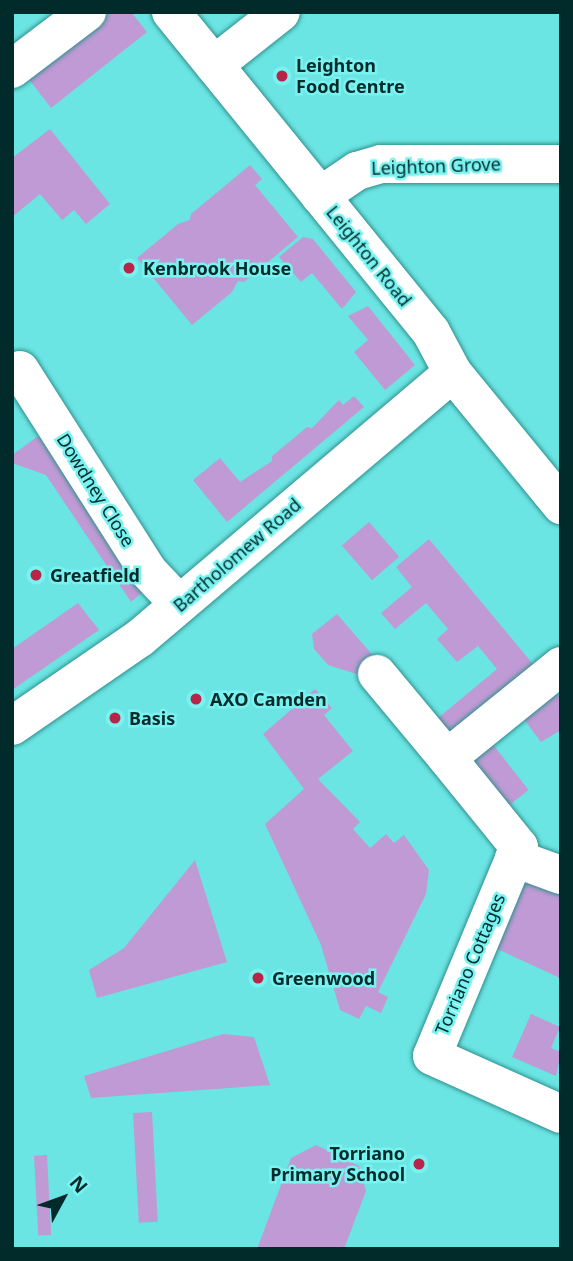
<!DOCTYPE html>
<style>
body{margin:0}
#map{position:relative;width:573px;height:1261px;overflow:hidden;background:#6be5e3;font-family:"Noto Sans",sans-serif}
div>[style]{position:absolute}
[style*='--x']{left:calc(var(--x)*1px);top:calc(var(--y)*1px);width:calc(var(--w)*1px);rotate:calc(var(--a)*1deg)}
.green>*{inset:0;background:#c09ad4;transform-origin:0 0}
.roads{filter:drop-shadow(0 0 2px #30908f) drop-shadow(0 0 2px #30908f)}
.minor>*{height:38px;margin:-19px;padding:0 19px;transform-origin:19px;border-radius:19px;background:#fff}
.dots>*{width:19px;height:19px;translate:-50% -50%;box-sizing:border-box;border:4px solid #79f2f0;border-radius:50%}
span{translate:-50% -50%;white-space:nowrap;text-align:center;line-height:1.15;-webkit-text-stroke:5px #79f2f0;paint-order:stroke}
.poi-label{font-size:18px;color:#012b2b;font-weight:700}
.left{translate:0 -50%;text-align:left}
.right{translate:-100% -50%;text-align:right}
.street-label{font-size:18px;color:#012b2b}
.frame{position:absolute;inset:0;border:14px solid #012b2b;pointer-events:none}
.north{position:absolute;left:28px;top:1163px;width:70px;height:70px;-webkit-text-stroke:5px #79f2f0;paint-order:stroke;rotate:49deg;font-size:19px;font-weight:700;line-height:28px;text-align:center;color:#012b2b}
.north::after{content:'';display:block;margin:auto;width:24px;height:32px;background:#012b2b;clip-path:polygon(50% 0,100% 100%,50% 72%,0 100%)}
</style>
<div id="map">
<div class="green">
<i style="clip-path:polygon(111px 12px,131px 12px,147px 32px,51px 108px,28px 78px)"></i>
<i style="clip-path:polygon(50px 129px,110px 204px,86px 224px,74px 210px,62px 220px,40px 194px,12px 217px,12px 158px)"></i>
<i style="clip-path:polygon(250px 165px,262px 179px,255px 185px,298px 237px,244px 282px,238px 281px,232px 292px,192px 325px,137px 258px,178px 224px,190px 220px,191px 214px)"></i>
<i style="clip-path:polygon(303px 237px,313px 239px,356px 292px,342px 309px,312px 273px,301px 282px,279px 257px)"></i>
<i style="clip-path:polygon(368px 306px,415px 365px,385px 390px,354px 352px,368px 340px,348px 316px)"></i>
<i style="clip-path:polygon(354px 396px,364px 407px,227px 522px,193px 480px,220px 458px,240px 482px,272px 461px,272px 456px,307px 427px,312px 428px,339px 400px,343px 405px)"></i>
<i style="clip-path:polygon(49px 436px,145px 590px,131px 602px,46px 475px,12px 463px,12px 455px,37px 437px)"></i>
<i style="left:369px;top:522px;width:46px;height:36px;rotate:49deg"></i>
<i style="clip-path:polygon(429px 539px,537px 669px,447px 741px,432px 723px,497px 669px,478px 646px,457px 662px,437px 639px,448px 629px,426px 603px,395px 629px,381px 613px,412px 587px,396px 567px)"></i>
<i style="clip-path:polygon(78px 603px,99px 630px,12px 690px,12px 649px)"></i>
<i style="clip-path:polygon(337px 614px,382px 666px,369px 678px,328px 665px,314px 649px,312px 634px)"></i>
<i style="clip-path:polygon(315px 689px,332px 708px,324px 715px,353px 751px,318px 779px,360px 822px,353px 829px,370px 848px,386px 834px,394px 843px,404px 835px,429px 870px,426px 894px,378px 992px,388px 997px,381px 1013px,366px 1006px,359px 1019px,340px 1010px,321px 945px,265px 824px,304px 789px,263px 734px)"></i>
<i style="clip-path:polygon(556px 693px,561px 699px,561px 730px,541px 742px,523px 718px)"></i>
<i style="left:491px;top:742px;width:61px;height:31px;rotate:52deg"></i>
<i style="clip-path:polygon(195px 860px,227px 962px,97px 998px,89px 970px,124px 948px)"></i>
<i style="clip-path:polygon(524px 876px,561px 889px,560px 978px,493px 947px)"></i>
<i style="clip-path:polygon(531px 1014px,560px 1027px,551px 1048px,561px 1052px,556px 1076px,512px 1057px)"></i>
<i style="clip-path:polygon(223px 1034px,254px 1037px,270px 1085px,91px 1098px,84px 1076px)"></i>
<i style="left:152px;top:1112px;width:110px;height:19px;rotate:87deg"></i>
<i style="clip-path:polygon(316px 1145px,359px 1166px,366px 1191px,344px 1249px,257px 1249px,291px 1158px)"></i>
<i style="left:47px;top:1155px;width:80px;height:13px;rotate:87deg"></i>
</div>
<div class="roads">
<div class="minor">
<i style="--x:171;--y:12;--w:412;--a:50.9"></i>
<i style="--x:431;--y:332;--w:47;--a:61.8"></i>
<i style="--x:453;--y:373;--w:171;--a:50.7"></i>
<i style="--x:214;--y:65;--w:85;--a:-38.3"></i>
<i style="--x:12;--y:69;--w:94;--a:-37.2"></i>
<i style="--x:320;--y:196;--w:45;--a:-34"></i>
<i style="--x:357;--y:171;--w:25;--a:-16"></i>
<i style="--x:381;--y:164;--w:180;--a:0"></i>
<i style="--x:20;--y:370;--w:238;--a:57.5"></i>
<i style="--x:148;--y:571;--w:45;--a:46.8"></i>
<i style="--x:561;--y:666;--w:146;--a:141.1"></i>
<i style="--x:447;--y:758;--w:114;--a:51"></i>
<i style="--x:519;--y:847;--w:226;--a:112.6"></i>
<i style="--x:432;--y:1056;--w:141;--a:24.2"></i>
<i style="--x:377;--y:674;--w:109;--a:50.2"></i>
<i style="--x:12;--y:726;--w:155;--a:-34.5"></i>
<i style="--x:140;--y:638;--w:410;--a:-40.3"></i>
<i style="--x:514;--y:858;--w:50;--a:19.9"></i>
</div>
</div>
<div class="dots">
<i style="left:282px;top:76px;background:#b72648"></i>
<i style="left:129px;top:268px;background:#b72648"></i>
<i style="left:36px;top:575px;background:#b72648"></i>
<i style="left:196px;top:699px;background:#b72648"></i>
<i style="left:115px;top:718px;background:#b72648"></i>
<i style="left:258px;top:978px;background:#b72648"></i>
<i style="left:419px;top:1164px;background:#b72648"></i>
</div>
<div class="poi-label">
<span class="left" style="left:296px;top:76px">Leighton<br>Food Centre</span>
<span class="left" style="left:143px;top:268px">Kenbrook House</span>
<span class="left" style="left:50px;top:575px">Greatfield</span>
<span class="left" style="left:210px;top:699px">AXO Camden</span>
<span class="left" style="left:129px;top:718px">Basis</span>
<span class="left" style="left:272px;top:978px">Greenwood</span>
<span class="right" style="left:405px;top:1164px">Torriano<br>Primary School</span>
</div>
<div class="street-label">
<span style="left:436px;top:166px;rotate:-2deg">Leighton Grove</span>
<span style="left:369px;top:256px;rotate:51deg">Leighton Road</span>
<span style="left:96px;top:490px;rotate:58deg">Dowdney Close</span>
<span style="left:237px;top:555px;rotate:-41deg">Bartholomew Road</span>
<span style="left:470px;top:964px;rotate:-67deg">Torriano Cottages</span>
</div>
<div class="frame"></div>
<div class="north">N</div>
</div>
